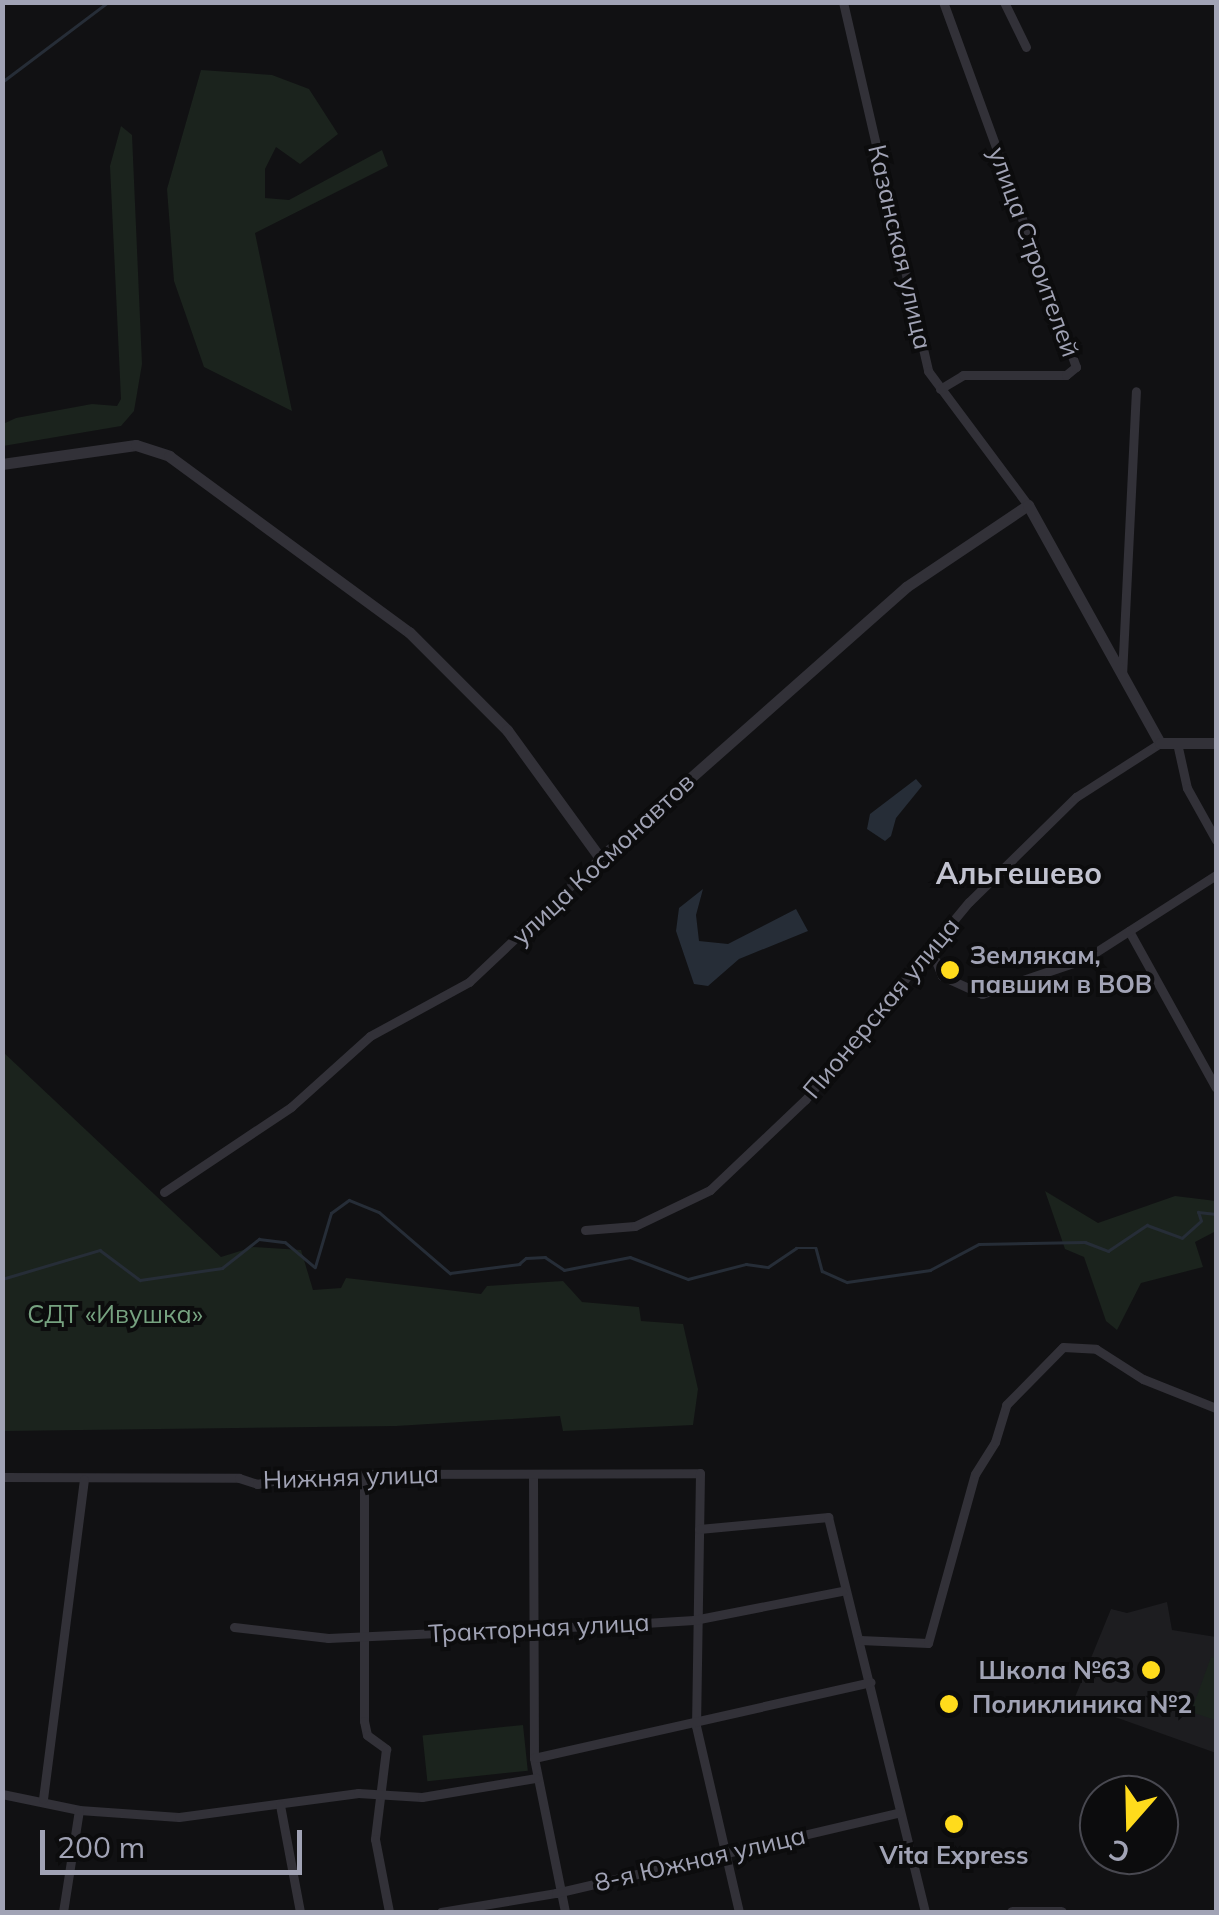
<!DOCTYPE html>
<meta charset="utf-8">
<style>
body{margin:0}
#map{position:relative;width:1219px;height:1915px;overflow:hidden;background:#111113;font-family:Mulish,sans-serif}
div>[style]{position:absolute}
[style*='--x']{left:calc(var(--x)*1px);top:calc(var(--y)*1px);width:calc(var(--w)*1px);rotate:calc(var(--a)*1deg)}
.built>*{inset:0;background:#1d1d20}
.green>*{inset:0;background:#1b231d;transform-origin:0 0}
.water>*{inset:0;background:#262d37}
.stream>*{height:2.5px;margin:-1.25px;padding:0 1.25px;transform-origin:1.25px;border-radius:1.25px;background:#262d37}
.minor>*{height:9px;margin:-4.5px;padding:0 4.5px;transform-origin:4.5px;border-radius:4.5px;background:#323138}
.tertiary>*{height:11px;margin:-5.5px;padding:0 5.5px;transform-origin:5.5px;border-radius:5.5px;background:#323138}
.dots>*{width:28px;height:28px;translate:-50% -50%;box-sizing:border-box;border:5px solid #0c0c0d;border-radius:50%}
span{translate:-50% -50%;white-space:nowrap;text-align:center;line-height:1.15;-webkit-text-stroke:8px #0c0c0d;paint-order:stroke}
.street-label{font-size:25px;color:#a1a3b5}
.poi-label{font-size:25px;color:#a1a3b5;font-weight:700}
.left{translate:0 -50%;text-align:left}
.right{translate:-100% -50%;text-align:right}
.park-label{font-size:25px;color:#76a280}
.quarter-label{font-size:30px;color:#c2c3d0;font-weight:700}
.frame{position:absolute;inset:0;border:5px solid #a1a3b5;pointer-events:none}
.north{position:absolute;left:1079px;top:1775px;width:100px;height:100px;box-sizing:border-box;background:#0c0c0d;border:2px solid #484850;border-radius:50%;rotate:200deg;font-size:28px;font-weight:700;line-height:40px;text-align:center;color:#a1a3b5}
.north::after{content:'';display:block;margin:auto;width:35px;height:45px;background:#ffdb1c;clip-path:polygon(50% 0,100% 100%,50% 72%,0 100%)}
.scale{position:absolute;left:40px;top:1830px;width:262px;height:45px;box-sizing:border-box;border:5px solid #a1a3b5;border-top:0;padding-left:12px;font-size:30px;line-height:35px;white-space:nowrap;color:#a1a3b5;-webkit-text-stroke:8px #0c0c0d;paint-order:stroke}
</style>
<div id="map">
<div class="built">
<i style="clip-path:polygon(1167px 1602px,1172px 1630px,1216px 1637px,1216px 1753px,1073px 1702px,1111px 1609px,1127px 1613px)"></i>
</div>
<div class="green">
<i style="clip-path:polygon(201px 70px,272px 75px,309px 89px,338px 134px,300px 164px,276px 147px,265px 169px,265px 198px,289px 200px,382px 150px,388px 166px,255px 233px,292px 411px,204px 367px,174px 281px,167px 189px)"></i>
<i style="clip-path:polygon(121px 126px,132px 135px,142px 364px,134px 411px,121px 426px,3px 446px,3px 424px,16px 418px,92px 404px,117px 406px,121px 399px,110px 166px)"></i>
<i style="clip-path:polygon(3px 1052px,221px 1257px,253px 1247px,301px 1250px,313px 1290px,341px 1288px,346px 1278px,481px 1294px,487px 1286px,563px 1281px,582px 1302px,639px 1307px,641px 1321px,683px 1324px,698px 1389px,693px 1425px,563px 1431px,560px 1416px,396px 1426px,3px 1431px)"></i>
<i style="clip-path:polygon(1045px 1191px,1098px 1223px,1175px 1196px,1216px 1201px,1216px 1231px,1195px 1242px,1203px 1267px,1141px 1283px,1117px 1330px,1106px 1321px,1084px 1257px,1065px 1249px)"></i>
<i style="clip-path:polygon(1211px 1657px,1216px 1658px,1215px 1720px,1191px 1712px)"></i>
<i style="left:523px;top:1725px;width:46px;height:101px;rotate:84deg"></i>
</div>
<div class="water">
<i style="clip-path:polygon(916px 779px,922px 786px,896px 818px,891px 836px,885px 841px,867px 829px,870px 814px)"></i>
<i style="clip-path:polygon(703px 889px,696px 915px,699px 941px,728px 944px,796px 909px,808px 931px,739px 959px,708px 986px,694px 984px,676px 931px,679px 908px)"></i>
</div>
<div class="stream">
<i style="--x:2;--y:82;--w:133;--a:-37"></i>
<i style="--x:2;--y:1279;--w:102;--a:-16.5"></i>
<i style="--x:100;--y:1250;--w:50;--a:36.9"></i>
<i style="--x:140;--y:1280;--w:83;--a:-8.3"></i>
<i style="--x:222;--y:1268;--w:47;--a:-38.1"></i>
<i style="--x:259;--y:1239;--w:26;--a:7"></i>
<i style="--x:285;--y:1242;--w:39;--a:40"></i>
<i style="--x:315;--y:1267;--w:56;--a:-73.5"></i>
<i style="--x:331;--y:1213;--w:22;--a:-36"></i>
<i style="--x:349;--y:1200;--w:32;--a:22"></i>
<i style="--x:379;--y:1212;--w:94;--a:40.7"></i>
<i style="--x:450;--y:1273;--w:70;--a:-7.4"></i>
<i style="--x:519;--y:1264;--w:9;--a:-41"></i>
<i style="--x:526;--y:1258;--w:19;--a:-3"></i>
<i style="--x:545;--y:1257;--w:23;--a:34"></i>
<i style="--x:564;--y:1270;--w:67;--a:-11.1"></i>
<i style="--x:630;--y:1257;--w:62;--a:20.8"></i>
<i style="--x:688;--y:1279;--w:60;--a:-14.5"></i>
<i style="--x:746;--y:1264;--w:22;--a:8"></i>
<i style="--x:768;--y:1267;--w:34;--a:-34"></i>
<i style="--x:796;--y:1248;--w:20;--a:0"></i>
<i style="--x:816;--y:1248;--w:24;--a:75"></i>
<i style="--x:822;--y:1271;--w:27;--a:24"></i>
<i style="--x:847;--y:1282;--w:84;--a:-8.2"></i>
<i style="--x:930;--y:1270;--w:55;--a:-28"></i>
<i style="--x:979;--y:1244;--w:106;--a:-1.1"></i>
<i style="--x:1085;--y:1242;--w:25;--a:21"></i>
<i style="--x:1108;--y:1251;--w:47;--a:-33.7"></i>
<i style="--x:1147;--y:1225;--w:37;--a:20"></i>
<i style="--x:1182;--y:1238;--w:25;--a:-42"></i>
<i style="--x:1201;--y:1221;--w:9;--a:-108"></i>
<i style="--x:1198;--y:1212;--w:18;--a:6"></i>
</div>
<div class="minor">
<i style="--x:843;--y:2;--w:379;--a:77"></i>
<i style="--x:928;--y:371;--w:167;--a:53.3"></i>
<i style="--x:1004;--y:2;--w:50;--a:63.9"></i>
<i style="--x:940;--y:389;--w:27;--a:-31"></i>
<i style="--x:963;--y:375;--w:103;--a:0"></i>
<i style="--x:1066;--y:375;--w:13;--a:-39"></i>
<i style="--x:1076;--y:367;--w:388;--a:-110"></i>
<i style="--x:1122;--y:676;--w:285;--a:-87.2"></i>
<i style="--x:1177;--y:743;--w:46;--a:77.5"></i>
<i style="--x:1187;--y:788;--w:60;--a:60.9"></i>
<i style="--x:1129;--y:931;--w:179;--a:61"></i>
<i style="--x:931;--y:949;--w:29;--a:68"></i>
<i style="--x:942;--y:976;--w:44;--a:24.2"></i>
<i style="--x:982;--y:994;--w:109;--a:-18.8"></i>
<i style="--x:1085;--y:959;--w:156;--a:-32.7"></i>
<i style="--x:164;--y:1192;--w:153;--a:-33.8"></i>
<i style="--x:291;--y:1107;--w:106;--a:-41.9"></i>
<i style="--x:370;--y:1036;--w:113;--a:-28.6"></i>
<i style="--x:469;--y:982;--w:180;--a:-43.4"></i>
<i style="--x:585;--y:1230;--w:50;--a:-4.6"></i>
<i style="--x:635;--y:1226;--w:83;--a:-25.6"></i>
<i style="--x:710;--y:1190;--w:131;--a:-43.5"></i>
<i style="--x:805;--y:1100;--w:257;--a:-50.4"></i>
<i style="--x:969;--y:902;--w:150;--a:-44.5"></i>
<i style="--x:1076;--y:797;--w:100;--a:-32.7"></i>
<i style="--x:533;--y:1475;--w:283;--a:89.8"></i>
<i style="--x:534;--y:1758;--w:157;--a:78.6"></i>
<i style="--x:364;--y:1476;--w:245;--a:90"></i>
<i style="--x:364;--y:1721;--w:14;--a:78"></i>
<i style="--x:367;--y:1735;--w:24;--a:36"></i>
<i style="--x:386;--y:1749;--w:91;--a:97"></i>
<i style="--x:375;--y:1839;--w:74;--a:79.1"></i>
<i style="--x:2;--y:1477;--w:237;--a:0.2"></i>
<i style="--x:239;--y:1478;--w:19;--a:18"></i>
<i style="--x:257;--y:1484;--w:52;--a:-11.1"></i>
<i style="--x:308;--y:1474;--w:392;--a:-0.1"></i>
<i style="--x:700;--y:1473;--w:253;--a:90.9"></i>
<i style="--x:696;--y:1726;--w:191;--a:77"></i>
<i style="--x:699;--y:1529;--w:130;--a:-5.3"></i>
<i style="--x:828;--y:1517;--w:407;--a:76.2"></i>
<i style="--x:234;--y:1627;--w:95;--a:6.7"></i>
<i style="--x:328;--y:1638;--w:284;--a:-2.6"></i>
<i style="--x:612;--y:1625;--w:82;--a:-3.5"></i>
<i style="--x:694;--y:1620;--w:151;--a:-11.1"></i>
<i style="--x:860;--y:1640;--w:68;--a:2.5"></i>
<i style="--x:928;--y:1643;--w:175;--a:-74.5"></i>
<i style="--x:975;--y:1474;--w:38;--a:-58"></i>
<i style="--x:995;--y:1442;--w:39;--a:-73"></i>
<i style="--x:1006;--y:1405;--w:81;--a:-45.5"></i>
<i style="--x:1063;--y:1347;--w:33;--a:3"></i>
<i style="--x:1096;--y:1349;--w:56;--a:32.6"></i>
<i style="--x:1143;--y:1379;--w:79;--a:21.7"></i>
<i style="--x:534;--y:1758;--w:345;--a:-12.7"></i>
<i style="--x:2;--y:1794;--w:79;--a:11.7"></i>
<i style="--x:79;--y:1810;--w:100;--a:4"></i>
<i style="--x:179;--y:1817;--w:181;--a:-7.6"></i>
<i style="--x:358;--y:1793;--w:64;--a:3.6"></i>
<i style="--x:422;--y:1797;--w:116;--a:-9.5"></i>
<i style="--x:43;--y:1799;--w:322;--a:-82.7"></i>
<i style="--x:280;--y:1805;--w:109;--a:79.4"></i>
<i style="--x:63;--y:1912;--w:103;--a:-81.1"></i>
<i style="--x:441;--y:1912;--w:117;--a:-9.4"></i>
<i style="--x:556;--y:1893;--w:353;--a:-13.2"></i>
</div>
<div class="tertiary">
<i style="--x:2;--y:464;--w:135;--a:-8.1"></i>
<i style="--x:136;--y:445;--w:35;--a:18"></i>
<i style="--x:169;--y:456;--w:298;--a:36.3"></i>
<i style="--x:409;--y:632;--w:139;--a:45"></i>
<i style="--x:507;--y:730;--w:158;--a:54"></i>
<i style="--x:600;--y:858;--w:409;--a:-41.5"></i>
<i style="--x:906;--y:587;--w:147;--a:-33.9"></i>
<i style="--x:1028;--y:505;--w:272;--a:61"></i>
<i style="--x:1160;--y:743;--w:56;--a:0"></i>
<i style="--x:1012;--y:1912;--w:49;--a:0"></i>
</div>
<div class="dots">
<i style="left:950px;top:970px;background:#ffdb1c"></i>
<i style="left:1151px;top:1670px;background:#ffdb1c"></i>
<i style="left:949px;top:1704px;background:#ffdb1c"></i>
<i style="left:954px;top:1824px;background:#ffdb1c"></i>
</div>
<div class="street-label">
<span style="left:900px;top:247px;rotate:77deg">Казанская улица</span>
<span style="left:1034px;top:252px;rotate:70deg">улица Строителей</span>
<span style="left:603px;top:859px;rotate:-43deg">улица Космонавтов</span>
<span style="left:881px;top:1008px;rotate:-50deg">Пионерская улица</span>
<span style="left:351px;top:1477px;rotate:-2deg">Нижняя улица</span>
<span style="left:539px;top:1628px;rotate:-3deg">Тракторная улица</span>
<span style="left:700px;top:1859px;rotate:-13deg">8-я Южная улица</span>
</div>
<div class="poi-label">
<span class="left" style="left:970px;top:970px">Землякам,<br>павшим в ВОВ</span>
<span class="right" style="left:1131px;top:1670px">Школа №63</span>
<span class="left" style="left:972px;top:1704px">Поликлиника №2</span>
<span style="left:954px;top:1855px">Vita Express</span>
</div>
<div class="park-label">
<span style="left:115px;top:1314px">СДТ «Ивушка»</span>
</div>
<div class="quarter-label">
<span style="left:1019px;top:873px">Альгешево</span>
</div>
<div class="frame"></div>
<div class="north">С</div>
<div class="scale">200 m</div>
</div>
